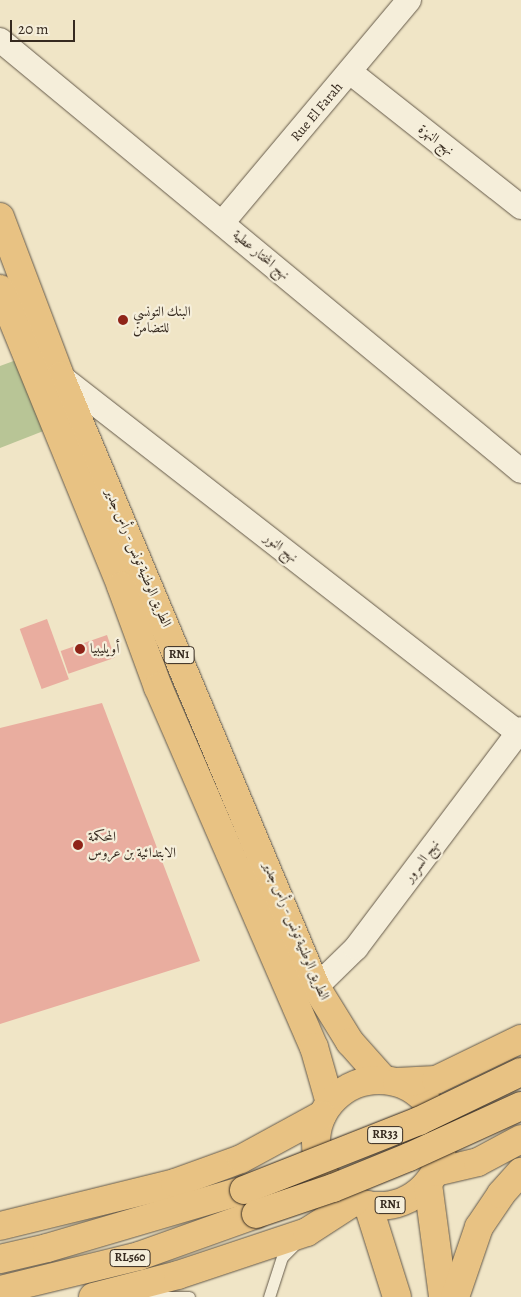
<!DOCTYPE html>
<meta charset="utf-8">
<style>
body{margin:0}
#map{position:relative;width:521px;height:1297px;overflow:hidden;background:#f0e5c6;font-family:Alegreya,Amiri,serif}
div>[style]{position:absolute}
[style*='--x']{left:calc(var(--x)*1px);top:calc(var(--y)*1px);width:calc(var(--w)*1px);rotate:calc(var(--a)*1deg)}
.green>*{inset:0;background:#b8c596}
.building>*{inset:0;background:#e9ad9f;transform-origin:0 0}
.roads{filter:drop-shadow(0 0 1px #645949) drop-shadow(0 0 1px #645949)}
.service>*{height:11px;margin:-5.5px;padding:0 5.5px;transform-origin:5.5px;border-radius:5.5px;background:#f5eeda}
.minor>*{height:24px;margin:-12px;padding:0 12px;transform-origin:12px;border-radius:12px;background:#f5eeda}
.primary>*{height:28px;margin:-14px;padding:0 14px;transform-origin:14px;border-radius:14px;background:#e8c283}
.primary>.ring{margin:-14px;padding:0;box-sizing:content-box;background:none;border:28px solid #e8c283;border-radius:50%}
.trunk>*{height:28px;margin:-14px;padding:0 14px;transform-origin:14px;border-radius:14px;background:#e8c283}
.bridges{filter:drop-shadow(0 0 1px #362a1f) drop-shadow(0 0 1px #362a1f)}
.trunk-bridge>*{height:28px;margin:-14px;padding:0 14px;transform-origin:14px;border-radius:14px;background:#e8c283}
.dots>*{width:14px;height:14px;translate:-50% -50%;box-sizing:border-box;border:2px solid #f5eeda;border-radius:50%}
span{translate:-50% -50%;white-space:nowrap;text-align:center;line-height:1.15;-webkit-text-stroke:4.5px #f5eeda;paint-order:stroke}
.shield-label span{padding:1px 4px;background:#f5eeda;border:1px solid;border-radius:4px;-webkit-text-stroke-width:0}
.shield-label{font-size:12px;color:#362a1f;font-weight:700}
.street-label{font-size:14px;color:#362a1f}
.poi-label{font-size:14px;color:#362a1f}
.left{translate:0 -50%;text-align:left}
.scale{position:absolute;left:10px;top:20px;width:65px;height:22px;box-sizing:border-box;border:2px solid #362a1f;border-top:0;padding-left:6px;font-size:15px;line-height:18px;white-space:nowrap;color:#362a1f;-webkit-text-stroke:4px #f5eeda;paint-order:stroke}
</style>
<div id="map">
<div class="green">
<i style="clip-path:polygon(19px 359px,46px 430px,0 448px,0 366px)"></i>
</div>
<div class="building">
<i style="left:47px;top:619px;width:64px;height:29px;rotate:70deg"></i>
<i style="left:107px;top:635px;width:24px;height:49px;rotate:71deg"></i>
<i style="clip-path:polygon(102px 703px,200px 961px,0 1024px,0 728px)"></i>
</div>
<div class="roads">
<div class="service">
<i style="--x:136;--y:1297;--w:53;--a:0"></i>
<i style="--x:269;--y:1297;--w:42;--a:-72"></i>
<i style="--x:282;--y:1257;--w:18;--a:-45"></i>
</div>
<div class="minor">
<i style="--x:0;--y:40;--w:676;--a:39.6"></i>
<i style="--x:350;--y:72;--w:218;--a:38.3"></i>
<i style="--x:222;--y:223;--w:291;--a:-50"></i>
<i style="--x:56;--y:377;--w:4;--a:-14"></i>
<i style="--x:60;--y:376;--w:584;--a:37.91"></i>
<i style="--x:316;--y:987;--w:56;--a:-44.3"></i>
<i style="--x:356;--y:948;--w:274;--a:-53"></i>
</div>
<div class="primary">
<i style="--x:0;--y:217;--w:170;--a:69.3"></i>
<i style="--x:60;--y:376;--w:662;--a:67.27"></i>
<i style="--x:316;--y:987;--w:65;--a:58.3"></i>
<i style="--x:350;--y:1042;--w:50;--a:48.3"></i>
<i style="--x:0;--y:289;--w:321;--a:67.8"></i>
<i style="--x:121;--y:586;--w:108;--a:69.9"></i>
<i style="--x:158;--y:687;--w:392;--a:66.6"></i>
<i style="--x:314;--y:1047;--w:58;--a:74.1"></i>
<i class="ring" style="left:316px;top:1080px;width:98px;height:98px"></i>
<i style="--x:428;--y:1184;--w:114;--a:82.4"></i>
<i style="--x:368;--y:1205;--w:96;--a:72.5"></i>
</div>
<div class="trunk">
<i style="--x:397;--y:1082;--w:39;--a:-3"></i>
<i style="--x:436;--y:1080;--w:94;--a:-25.8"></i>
<i style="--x:436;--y:1172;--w:43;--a:-13.4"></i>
<i style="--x:478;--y:1162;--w:49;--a:-28.1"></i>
<i style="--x:0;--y:1226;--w:180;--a:-13.8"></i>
<i style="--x:175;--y:1183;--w:70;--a:-20"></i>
<i style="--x:241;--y:1159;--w:92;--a:-28.5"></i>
<i style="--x:0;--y:1259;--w:48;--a:-13.2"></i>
<i style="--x:47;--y:1248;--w:205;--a:-16.4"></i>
<i style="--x:0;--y:1290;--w:143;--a:-13.7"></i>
<i style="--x:139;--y:1256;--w:124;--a:-19.7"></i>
<i style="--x:93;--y:1297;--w:88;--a:-14.5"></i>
<i style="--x:178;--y:1275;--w:136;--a:-18.4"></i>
<i style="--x:307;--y:1232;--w:57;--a:-32.9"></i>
<i style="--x:455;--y:1297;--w:74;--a:-71.1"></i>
<i style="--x:479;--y:1227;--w:40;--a:-56"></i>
<i style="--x:501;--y:1194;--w:30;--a:-48"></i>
</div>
</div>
<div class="bridges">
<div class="trunk-bridge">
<i style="--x:244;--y:1190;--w:188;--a:-21.5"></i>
<i style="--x:419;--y:1121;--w:113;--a:-25.7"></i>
<i style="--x:256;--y:1214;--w:81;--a:-18.7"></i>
<i style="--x:333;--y:1188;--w:82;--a:-22.2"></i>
<i style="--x:409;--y:1157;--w:123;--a:-24.5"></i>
</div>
</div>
<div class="dots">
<i style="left:123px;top:320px;background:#8f2418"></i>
<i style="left:80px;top:649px;background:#8f2418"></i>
<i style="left:78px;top:845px;background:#8f2418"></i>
</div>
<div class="shield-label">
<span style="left:179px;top:655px">RN1</span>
<span style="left:385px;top:1135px">RR33</span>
<span style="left:390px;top:1205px">RN1</span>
<span style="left:130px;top:1258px">RL560</span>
</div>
<div class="street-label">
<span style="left:317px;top:112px;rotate:-50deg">Rue El Farah</span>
<span style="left:436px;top:140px;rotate:38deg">نهج النهزة</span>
<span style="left:261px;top:255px;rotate:40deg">نهج المختار عطية</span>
<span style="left:281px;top:548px;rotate:38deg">نهج النور</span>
<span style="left:138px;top:558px;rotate:67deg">الطريق الوطنية تونس - رأس جدير</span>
<span style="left:422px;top:861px;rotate:-53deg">نهج السرور</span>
<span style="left:296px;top:931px;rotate:67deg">الطريق الوطنية تونس - رأس جدير</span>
</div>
<div class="poi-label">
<span class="left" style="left:133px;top:320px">البنك التونسي<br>للتضامن</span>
<span class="left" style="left:90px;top:649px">أويليبيا</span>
<span class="left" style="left:88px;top:845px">المحكمة<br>الابتدائية بن عروس</span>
</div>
<div class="scale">20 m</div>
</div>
